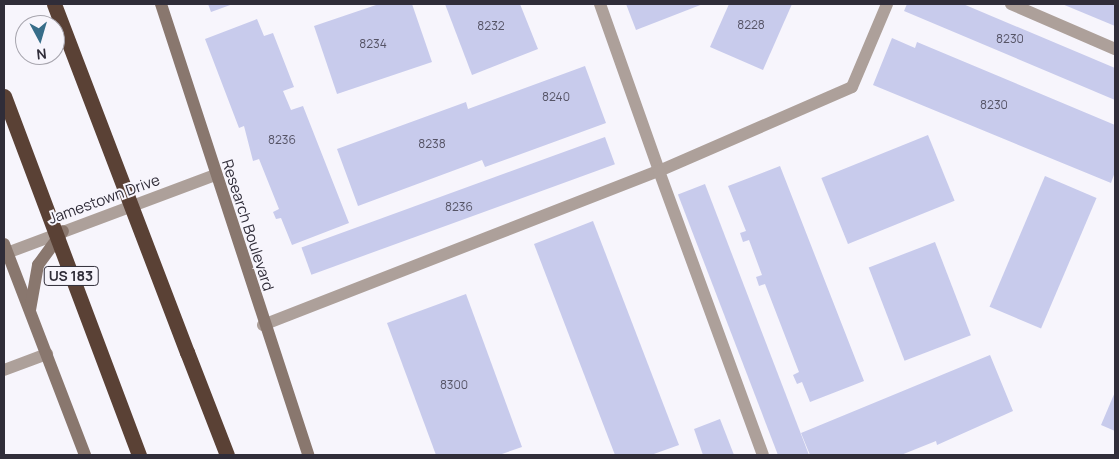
<!DOCTYPE html>
<style>
body{margin:0}
#map{position:relative;width:1119px;height:459px;overflow:hidden;background:#f7f5fc;font-family:Manrope,sans-serif}
div>[style]{position:absolute}
[style*='--x']{left:calc(var(--x)*1px);top:calc(var(--y)*1px);width:calc(var(--w)*1px);rotate:calc(var(--a)*1deg)}
.building>*{inset:0;background:#c8cbec;transform-origin:0 0}
.service>*{height:12px;margin:-6px;padding:0 6px;transform-origin:6px;border-radius:6px;background:#ada09a}
.tertiary>*{height:12px;margin:-6px;padding:0 6px;transform-origin:6px;border-radius:6px;background:#ada09a}
.secondary>*{height:12px;margin:-6px;padding:0 6px;transform-origin:6px;border-radius:6px;background:#89776e}
.motorway>*{height:15px;margin:-7.5px;padding:0 7.5px;transform-origin:7.5px;border-radius:7.5px;background:#5a4135}
.motorway-bridge>*{height:15px;margin:-7.5px;padding:0 7.5px;transform-origin:7.5px;border-radius:7.5px;background:#5a4135}
span{translate:-50% -50%;white-space:nowrap;text-align:center;line-height:1.15;-webkit-text-stroke:4px #f7f5fc;paint-order:stroke}
.number-label{font-size:12px;color:#565466}
.number-label span{-webkit-text-stroke-width:0}
.shield-label span{padding:1px 4px;background:#f7f5fc;border:1px solid;border-radius:4px;-webkit-text-stroke-width:0}
.shield-label{font-size:14px;color:#302d39;font-weight:700}
.street-label{font-size:15px;color:#302d39}
.frame{position:absolute;inset:0;border:5px solid #302d39;pointer-events:none}
.north{position:absolute;left:15px;top:15px;width:50px;height:50px;box-sizing:border-box;background:#f7f5fc;border:1px solid #a7a5ae;border-radius:50%;rotate:174deg;font-size:14px;font-weight:700;line-height:20px;text-align:center;color:#302d39}
.north::after{content:'';display:block;margin:auto;width:18px;height:22px;background:#376d89;clip-path:polygon(50% 0,100% 100%,50% 72%,0 100%)}
</style>
<div id="map">
<div class="building">
<i style="clip-path:polygon(208px 4px,233px 4px,211px 12px)"></i>
<i style="clip-path:polygon(379px 4px,412px 4px,432px 62px,337px 94px,314px 26px)"></i>
<i style="clip-path:polygon(445px 4px,520px 4px,538px 49px,472px 75px)"></i>
<i style="clip-path:polygon(626px 4px,703px 4px,636px 30px)"></i>
<i style="clip-path:polygon(729px 4px,792px 4px,763px 70px,710px 47px)"></i>
<i style="clip-path:polygon(907px 4px,963px 4px,1115px 68px,1115px 100px,904px 11px)"></i>
<i style="clip-path:polygon(1062px 4px,1115px 4px,1115px 26px)"></i>
<i style="clip-path:polygon(257px 19px,264px 36px,273px 33px,294px 87px,283px 91px,291px 110px,303px 106px,349px 223px,292px 245px,281px 218px,276px 219px,273px 212px,279px 209px,259px 159px,253px 161px,244px 126px,239px 128px,205px 39px)"></i>
<i style="clip-path:polygon(892px 38px,915px 48px,917px 42px,1115px 125px,1115px 172px,1111px 183px,873px 85px)"></i>
<i style="clip-path:polygon(585px 66px,606px 123px,485px 167px,482px 160px,358px 206px,337px 149px,466px 102px,468px 109px)"></i>
<i style="left:928px;top:135px;width:71px;height:115px;rotate:68deg"></i>
<i style="left:605px;top:137px;width:29px;height:323px;rotate:70deg"></i>
<i style="clip-path:polygon(780px 166px,864px 381px,810px 402px,802px 382px,797px 384px,793px 375px,799px 372px,765px 284px,759px 286px,756px 277px,762px 275px,749px 240px,743px 242px,740px 233px,746px 231px,728px 186px)"></i>
<i style="left:1045px;top:176px;width:56px;height:142px;rotate:23deg"></i>
<i style="left:705px;top:184px;width:290px;height:29px;rotate:69deg"></i>
<i style="clip-path:polygon(593px 221px,679px 445px,651px 455px,615px 455px,534px 244px)"></i>
<i style="left:935px;top:242px;width:100px;height:71px;rotate:69deg"></i>
<i style="clip-path:polygon(466px 294px,522px 447px,499px 455px,436px 455px,387px 323px)"></i>
<i style="clip-path:polygon(990px 355px,1013px 411px,937px 445px,936px 441px,901px 455px,810px 455px,801px 433px)"></i>
<i style="clip-path:polygon(1115px 392px,1115px 431px,1101px 425px)"></i>
<i style="clip-path:polygon(720px 419px,734px 455px,703px 455px,694px 429px)"></i>
</div>
<div class="service">
<i style="--x:600;--y:4;--w:177;--a:70.5"></i>
<i style="--x:659;--y:171;--w:210;--a:-23.5"></i>
<i style="--x:852;--y:87;--w:90;--a:-67.1"></i>
<i style="--x:1011;--y:4;--w:113;--a:23.4"></i>
<i style="--x:263;--y:325;--w:425;--a:-21.3"></i>
<i style="--x:659;--y:171;--w:302;--a:69.9"></i>
<i style="--x:4;--y:370;--w:46;--a:-20.4"></i>
</div>
<div class="tertiary">
<i style="--x:4;--y:254;--w:225;--a:-20.5"></i>
</div>
<div class="secondary">
<i style="--x:161;--y:4;--w:474;--a:71.9"></i>
<i style="--x:4;--y:244;--w:226;--a:69"></i>
<i style="--x:30;--y:310;--w:46;--a:-79.9"></i>
<i style="--x:38;--y:265;--w:42;--a:-53.7"></i>
</div>
<div class="motorway">
<i style="--x:187;--y:352;--w:110;--a:68.8"></i>
</div>
<div class="motorway-bridge">
<i style="--x:54;--y:4;--w:373;--a:69.1"></i>
<i style="--x:4;--y:96;--w:384;--a:69.4"></i>
</div>
<div class="number-label">
<span style="left:751px;top:25px">8228</span>
<span style="left:491px;top:26px">8232</span>
<span style="left:1010px;top:39px">8230</span>
<span style="left:373px;top:44px">8234</span>
<span style="left:556px;top:97px">8240</span>
<span style="left:994px;top:105px">8230</span>
<span style="left:282px;top:140px">8236</span>
<span style="left:432px;top:144px">8238</span>
<span style="left:459px;top:207px">8236</span>
<span style="left:454px;top:385px">8300</span>
</div>
<div class="shield-label">
<span style="left:71px;top:276px">US 183</span>
</div>
<div class="street-label">
<span style="left:104px;top:199px;rotate:-20deg">Jamestown Drive</span>
<span style="left:248px;top:225px;rotate:72deg">Research Boulevard</span>
</div>
<div class="frame"></div>
<div class="north">N</div>
</div>
